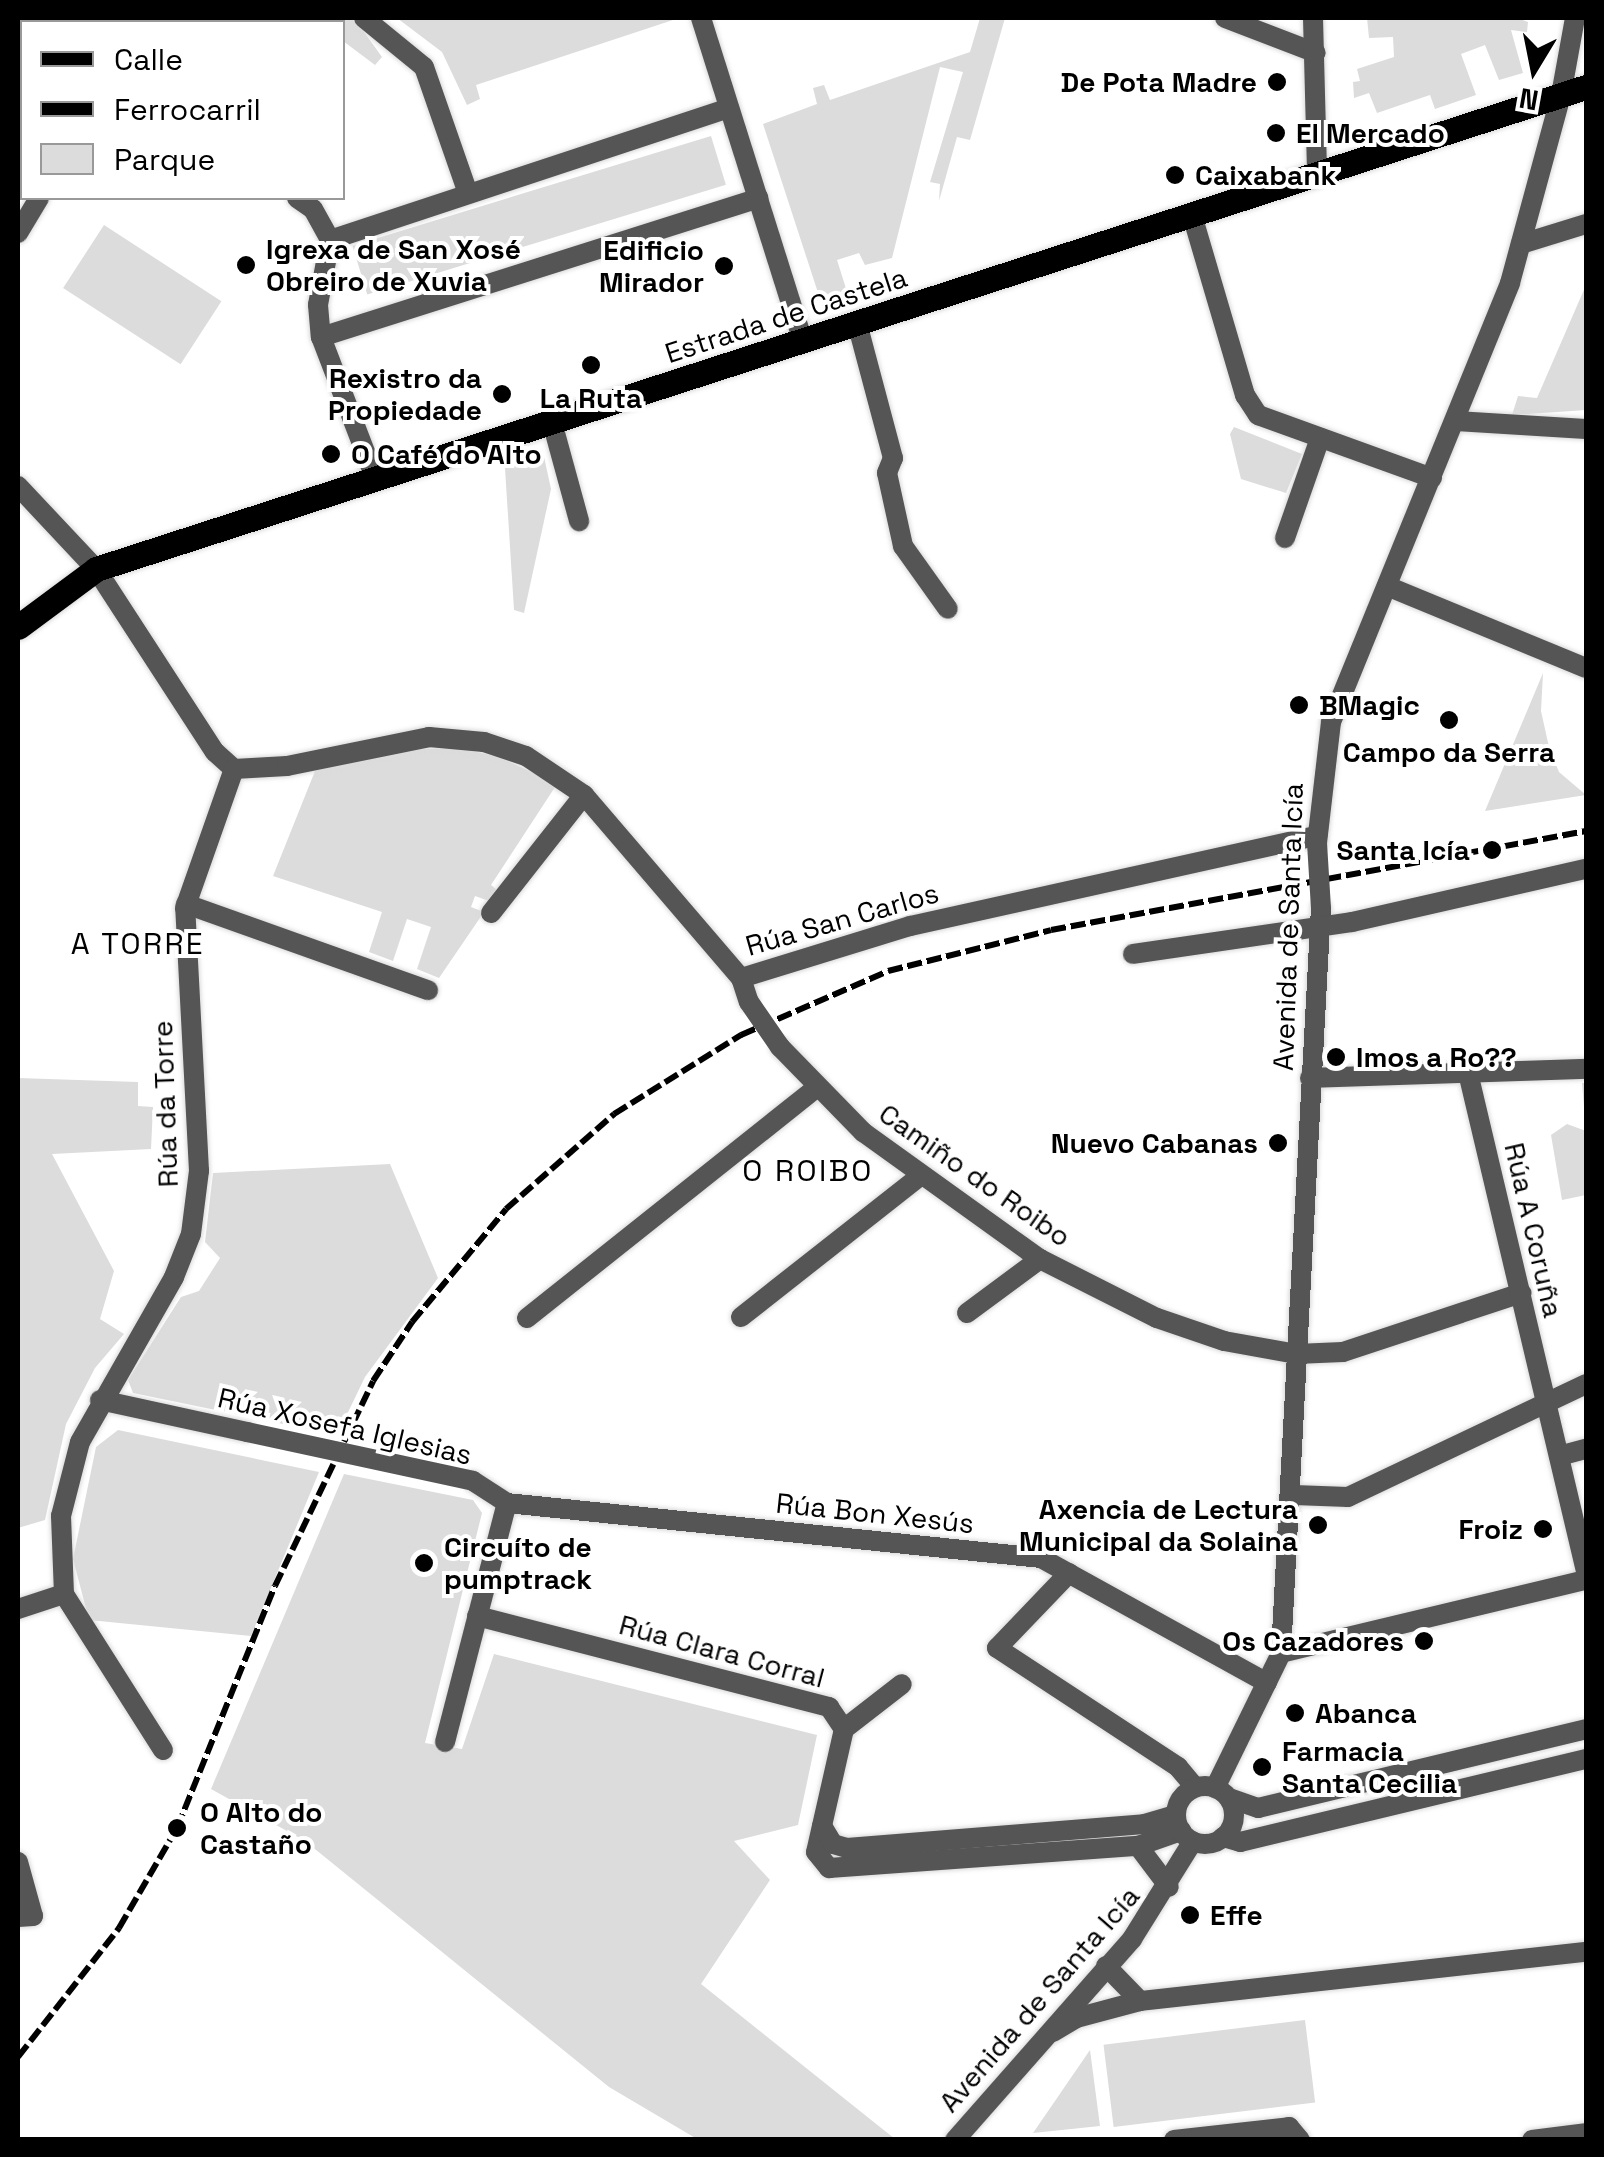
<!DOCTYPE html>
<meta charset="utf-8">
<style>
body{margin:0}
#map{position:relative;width:1604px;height:2157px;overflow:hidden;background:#fff;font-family:"Space Grotesk",sans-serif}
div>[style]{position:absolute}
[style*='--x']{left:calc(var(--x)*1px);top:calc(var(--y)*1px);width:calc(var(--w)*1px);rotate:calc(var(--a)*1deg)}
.green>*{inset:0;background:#dcdcdc;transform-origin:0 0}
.roads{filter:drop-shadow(0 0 2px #dbdbdb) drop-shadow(0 0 2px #dbdbdb)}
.minor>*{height:20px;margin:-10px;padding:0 10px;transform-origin:10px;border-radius:10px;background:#555}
.tertiary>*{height:20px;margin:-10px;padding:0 10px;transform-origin:10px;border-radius:10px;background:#555}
.tertiary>.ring{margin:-10px;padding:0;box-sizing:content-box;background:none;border:20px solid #555;border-radius:50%}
.primary>*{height:25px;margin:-12.5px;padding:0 12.5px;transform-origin:12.5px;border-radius:12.5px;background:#000}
.rail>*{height:6px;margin-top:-3px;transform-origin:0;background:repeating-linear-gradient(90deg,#000 0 15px,transparent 0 20px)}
.minor-bridge>*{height:20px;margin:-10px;padding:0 10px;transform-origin:10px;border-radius:10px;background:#555}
.tertiary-bridge>*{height:20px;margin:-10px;padding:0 10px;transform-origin:10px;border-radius:10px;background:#555}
.dots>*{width:28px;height:28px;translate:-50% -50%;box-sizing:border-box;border:5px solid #fff;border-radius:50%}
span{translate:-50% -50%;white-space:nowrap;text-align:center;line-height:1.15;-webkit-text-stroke:8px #fff;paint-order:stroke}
.poi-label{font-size:28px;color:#000;font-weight:700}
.right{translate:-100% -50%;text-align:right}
.left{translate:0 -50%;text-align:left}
.street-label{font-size:28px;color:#000}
.neighbourhood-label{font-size:30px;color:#000;letter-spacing:2.5px}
.frame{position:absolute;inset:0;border:20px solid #000;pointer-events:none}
.legend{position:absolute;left:20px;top:20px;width:325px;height:180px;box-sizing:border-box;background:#fff;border:2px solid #999;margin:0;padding:12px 18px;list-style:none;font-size:30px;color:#000}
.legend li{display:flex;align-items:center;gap:20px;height:50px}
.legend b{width:50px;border:2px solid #999}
.north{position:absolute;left:1484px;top:20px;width:100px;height:100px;-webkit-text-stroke:8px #fff;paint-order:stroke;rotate:190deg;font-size:28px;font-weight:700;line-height:40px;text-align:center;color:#000}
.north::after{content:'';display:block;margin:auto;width:35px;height:45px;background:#000;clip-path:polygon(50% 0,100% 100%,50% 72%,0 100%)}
</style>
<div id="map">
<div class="green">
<i style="clip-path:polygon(259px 18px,354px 18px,382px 57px,375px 65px,343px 41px,342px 22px)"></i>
<i style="clip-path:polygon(397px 18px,673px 18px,673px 20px,476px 85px,480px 99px,467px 105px,442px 52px)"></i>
<i style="clip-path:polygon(980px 18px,1005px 18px,970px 140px,957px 137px,939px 201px,940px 184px,930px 182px,963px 72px,940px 67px,892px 258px,865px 265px,859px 253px,837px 260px,849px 298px,822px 305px,763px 124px,817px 104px,813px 88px,824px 85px,830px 100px,970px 52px)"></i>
<i style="clip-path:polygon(1367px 18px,1518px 18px,1528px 22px,1527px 32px,1511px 30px,1523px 73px,1499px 80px,1485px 45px,1461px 54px,1476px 95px,1435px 109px,1430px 95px,1377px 113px,1369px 93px,1354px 98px,1353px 82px,1360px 81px,1357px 69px,1394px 57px,1393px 37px,1369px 38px)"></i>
<i style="left:711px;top:136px;width:51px;height:375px;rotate:73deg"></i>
<i style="left:104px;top:225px;width:140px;height:75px;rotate:33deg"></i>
<i style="clip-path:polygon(1586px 285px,1586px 410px,1512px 415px,1518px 396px,1537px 398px)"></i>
<i style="clip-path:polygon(1234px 427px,1302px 454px,1286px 493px,1241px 479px,1230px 434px)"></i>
<i style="clip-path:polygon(543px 452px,551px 489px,524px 613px,514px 610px,505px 468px)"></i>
<i style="clip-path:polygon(1543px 673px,1541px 711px,1549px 747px,1559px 772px,1586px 795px,1485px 811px)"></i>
<i style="clip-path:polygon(459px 748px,499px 757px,557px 784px,491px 885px,497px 890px,489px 901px,475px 896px,471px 907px,484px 912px,439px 978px,417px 969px,431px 927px,407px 919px,393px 961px,369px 952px,382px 912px,273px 876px,315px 771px,391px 750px)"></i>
<i style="clip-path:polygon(18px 1078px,138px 1082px,138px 1106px,153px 1107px,151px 1149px,52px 1154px,114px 1271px,100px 1319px,124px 1334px,95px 1368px,66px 1424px,45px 1520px,18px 1528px)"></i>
<i style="clip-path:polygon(1582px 1083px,1586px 1083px,1586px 1195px,1562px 1200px,1551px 1135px,1567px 1124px,1586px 1131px)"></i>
<i style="clip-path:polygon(390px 1164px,438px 1278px,365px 1377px,337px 1435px,133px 1393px,128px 1380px,181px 1297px,199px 1291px,220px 1258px,205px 1242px,213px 1173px)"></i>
<i style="clip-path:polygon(118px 1430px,319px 1472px,251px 1636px,89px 1620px,73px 1559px,96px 1447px)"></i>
<i style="clip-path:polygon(344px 1474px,473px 1500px,482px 1513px,425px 1743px,462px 1749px,494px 1654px,817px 1735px,798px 1825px,734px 1841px,770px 1880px,701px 1984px,895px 2139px,697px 2139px,609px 2087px,305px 1841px,211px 1789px)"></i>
<i style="left:1305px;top:2020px;width:83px;height:203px;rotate:83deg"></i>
<i style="clip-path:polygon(1090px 2050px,1100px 2126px,1033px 2133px)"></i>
</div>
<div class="roads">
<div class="minor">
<i style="--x:42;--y:18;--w:8;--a:30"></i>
<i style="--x:364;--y:18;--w:77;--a:39.2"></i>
<i style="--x:424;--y:67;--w:133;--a:70.8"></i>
<i style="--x:1225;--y:18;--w:97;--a:21"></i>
<i style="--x:1313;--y:18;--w:157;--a:88.5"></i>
<i style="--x:297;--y:198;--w:19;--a:35"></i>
<i style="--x:313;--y:209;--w:35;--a:61"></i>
<i style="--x:330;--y:240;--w:66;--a:100.5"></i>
<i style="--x:318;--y:305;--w:32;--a:85"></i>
<i style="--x:321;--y:337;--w:151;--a:69"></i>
<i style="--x:1192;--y:215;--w:188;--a:73.6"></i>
<i style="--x:1245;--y:395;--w:24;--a:57"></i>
<i style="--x:1258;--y:415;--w:185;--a:19.9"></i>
<i style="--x:18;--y:233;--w:41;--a:-59"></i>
<i style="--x:330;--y:240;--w:420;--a:-18.3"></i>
<i style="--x:1521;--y:244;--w:68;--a:-17.1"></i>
<i style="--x:857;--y:323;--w:140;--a:75.1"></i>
<i style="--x:893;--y:458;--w:16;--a:112"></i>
<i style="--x:887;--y:473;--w:75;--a:77.6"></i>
<i style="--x:903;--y:546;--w:77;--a:54.5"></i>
<i style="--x:321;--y:337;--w:459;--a:-17.6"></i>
<i style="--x:1456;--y:421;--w:130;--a:3.5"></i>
<i style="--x:552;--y:422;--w:103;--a:74.7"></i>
<i style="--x:1285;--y:538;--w:106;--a:-70.7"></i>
<i style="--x:96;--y:569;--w:218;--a:57"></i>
<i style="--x:215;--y:752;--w:25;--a:42"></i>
<i style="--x:1387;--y:586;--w:215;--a:22.4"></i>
<i style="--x:234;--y:769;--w:53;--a:-3.2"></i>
<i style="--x:287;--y:766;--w:145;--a:-11.5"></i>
<i style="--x:429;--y:737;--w:55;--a:5.2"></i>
<i style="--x:484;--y:742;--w:44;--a:18.4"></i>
<i style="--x:526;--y:756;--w:70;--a:33.9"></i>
<i style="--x:584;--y:795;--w:241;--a:49.4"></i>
<i style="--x:741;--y:978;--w:25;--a:72"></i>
<i style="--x:186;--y:904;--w:257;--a:19.6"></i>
<i style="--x:491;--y:913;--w:150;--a:-51.8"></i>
<i style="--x:1133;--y:954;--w:221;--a:-8.3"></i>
<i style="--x:1352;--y:922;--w:240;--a:-12.8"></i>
<i style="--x:741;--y:978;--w:177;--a:-17.1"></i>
<i style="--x:910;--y:926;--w:417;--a:-12.5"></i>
<i style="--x:780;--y:1047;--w:119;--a:45.7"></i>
<i style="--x:863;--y:1132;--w:218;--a:35.7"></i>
<i style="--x:1040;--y:1259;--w:131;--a:26.8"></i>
<i style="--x:1157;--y:1318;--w:71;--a:18.9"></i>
<i style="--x:1224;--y:1341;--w:73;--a:10.2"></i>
<i style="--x:1296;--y:1354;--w:47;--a:-2.4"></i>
<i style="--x:1343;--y:1352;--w:188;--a:-18.3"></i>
<i style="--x:1469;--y:1077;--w:508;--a:76.68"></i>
<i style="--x:1310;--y:1078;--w:276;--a:-1.9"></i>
<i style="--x:967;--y:1313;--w:91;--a:-36.5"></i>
<i style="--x:741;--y:1317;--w:226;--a:-38.2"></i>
<i style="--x:527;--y:1318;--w:369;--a:-38.5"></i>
<i style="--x:100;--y:1400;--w:150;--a:12.3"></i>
<i style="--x:1559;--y:1456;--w:28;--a:-15"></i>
<i style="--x:473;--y:1481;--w:40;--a:32.9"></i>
<i style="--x:507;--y:1503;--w:537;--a:5.88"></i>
<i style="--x:1041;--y:1558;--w:258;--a:28.9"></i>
<i style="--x:1294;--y:1495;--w:54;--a:2.1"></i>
<i style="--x:1348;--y:1497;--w:263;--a:-25.4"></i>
<i style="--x:1069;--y:1573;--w:104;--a:133.8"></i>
<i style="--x:997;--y:1648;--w:217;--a:33.3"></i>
<i style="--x:1178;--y:1767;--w:26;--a:50"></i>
<i style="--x:18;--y:1609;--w:48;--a:-18.1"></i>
<i style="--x:477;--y:1616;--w:364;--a:14.5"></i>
<i style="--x:829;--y:1707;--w:27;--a:56"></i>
<i style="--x:844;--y:1729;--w:126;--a:102.8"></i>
<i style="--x:816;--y:1852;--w:21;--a:51"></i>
<i style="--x:829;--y:1868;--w:310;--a:-4.1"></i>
<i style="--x:1138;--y:1846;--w:46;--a:-19.2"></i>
<i style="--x:1281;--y:1653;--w:314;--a:-13.5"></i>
<i style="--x:844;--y:1729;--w:73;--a:-37.8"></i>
<i style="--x:445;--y:1742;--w:247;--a:-75.5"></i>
<i style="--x:163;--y:1750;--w:185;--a:-122.4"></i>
<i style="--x:64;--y:1594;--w:78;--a:-92.2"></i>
<i style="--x:61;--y:1516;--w:76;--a:-75.6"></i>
<i style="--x:80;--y:1442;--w:190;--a:-60.3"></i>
<i style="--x:174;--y:1277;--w:46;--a:-68.4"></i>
<i style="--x:191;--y:1234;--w:64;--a:-82.8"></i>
<i style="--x:199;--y:1171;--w:263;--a:-93"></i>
<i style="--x:185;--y:908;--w:147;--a:-70.6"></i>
<i style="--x:1229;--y:1798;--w:31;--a:19"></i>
<i style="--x:1258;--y:1808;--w:337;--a:-13.5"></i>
<i style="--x:822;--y:1826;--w:21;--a:59"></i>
<i style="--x:833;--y:1844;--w:15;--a:16"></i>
<i style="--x:847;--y:1848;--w:298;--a:-4.6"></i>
<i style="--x:1144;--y:1824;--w:32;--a:-16"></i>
<i style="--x:1223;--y:1837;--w:18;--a:16"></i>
<i style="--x:1240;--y:1842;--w:356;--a:-13.5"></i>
<i style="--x:1138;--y:1846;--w:51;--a:52.9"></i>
<i style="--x:18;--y:1862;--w:56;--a:74.5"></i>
<i style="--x:33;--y:1916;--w:15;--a:176"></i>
<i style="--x:1106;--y:1966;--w:49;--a:45.8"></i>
<i style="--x:1053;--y:2032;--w:27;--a:-31"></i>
<i style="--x:1076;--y:2018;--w:66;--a:-14.9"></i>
<i style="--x:1140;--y:2001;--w:449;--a:-6.3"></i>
<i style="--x:1174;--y:2140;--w:116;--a:-6.4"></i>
<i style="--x:1289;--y:2127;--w:17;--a:50"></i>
<i style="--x:1532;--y:2140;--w:54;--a:-7.4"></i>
</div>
<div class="tertiary">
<i style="--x:701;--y:18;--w:339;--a:72.5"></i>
<i style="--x:18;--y:486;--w:114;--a:46.8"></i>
<i style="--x:1317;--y:843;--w:122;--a:-83.4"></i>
<i style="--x:1331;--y:722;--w:474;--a:-67.8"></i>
<i style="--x:1510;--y:283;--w:195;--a:-74.8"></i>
<i style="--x:1561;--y:95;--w:78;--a:-79.7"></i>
<i class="ring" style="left:1176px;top:1786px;width:38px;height:38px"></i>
<i style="--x:1215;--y:1788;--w:150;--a:-63.9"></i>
<i style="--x:1281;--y:1653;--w:746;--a:-86.93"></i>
<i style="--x:955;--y:2140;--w:268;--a:-48.6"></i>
<i style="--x:1132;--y:1939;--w:115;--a:-58.1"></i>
</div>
<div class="primary">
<i style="--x:18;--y:627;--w:97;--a:-36.6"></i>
<i style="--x:96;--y:569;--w:1566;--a:-17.93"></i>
</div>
</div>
<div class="rail">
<i style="--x:18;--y:2057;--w:164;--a:-51.9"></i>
<i style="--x:119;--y:1928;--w:116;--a:-59.9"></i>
<i style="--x:177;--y:1828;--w:261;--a:-68"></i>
<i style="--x:275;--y:1586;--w:227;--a:-64.4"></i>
<i style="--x:373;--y:1381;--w:71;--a:-56.5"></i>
<i style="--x:412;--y:1322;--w:147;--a:-50.2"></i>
<i style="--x:506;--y:1209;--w:144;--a:-41.3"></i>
<i style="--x:614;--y:1114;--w:150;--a:-31.9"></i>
<i style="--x:741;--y:1035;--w:160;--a:-23.5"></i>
<i style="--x:888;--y:971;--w:168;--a:-14.1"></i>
<i style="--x:1051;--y:930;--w:544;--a:-10.48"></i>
</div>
<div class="minor-bridge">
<i style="--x:749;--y:1002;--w:55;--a:55.4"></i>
<i style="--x:247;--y:1432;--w:231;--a:12.2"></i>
</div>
<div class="tertiary-bridge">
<i style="--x:1317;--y:843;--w:65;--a:86.5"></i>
</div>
<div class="dots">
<i style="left:1277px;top:82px;background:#000"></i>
<i style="left:1276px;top:133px;background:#000"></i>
<i style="left:1175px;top:175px;background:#000"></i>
<i style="left:246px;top:265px;background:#000"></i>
<i style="left:724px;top:266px;background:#000"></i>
<i style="left:591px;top:365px;background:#000"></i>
<i style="left:502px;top:394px;background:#000"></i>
<i style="left:331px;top:454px;background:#000"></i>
<i style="left:1299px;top:705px;background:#000"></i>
<i style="left:1449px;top:720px;background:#000"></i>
<i style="left:1492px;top:850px;background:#000"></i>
<i style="left:1336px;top:1057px;background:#000"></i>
<i style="left:1278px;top:1143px;background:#000"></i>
<i style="left:1318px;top:1525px;background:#000"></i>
<i style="left:1543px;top:1529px;background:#000"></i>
<i style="left:424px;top:1563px;background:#000"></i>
<i style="left:1424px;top:1641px;background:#000"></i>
<i style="left:1295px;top:1713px;background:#000"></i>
<i style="left:1262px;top:1767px;background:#000"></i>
<i style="left:177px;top:1828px;background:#000"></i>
<i style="left:1190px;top:1915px;background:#000"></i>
</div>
<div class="poi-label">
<span class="right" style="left:1257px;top:82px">De Pota Madre</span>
<span class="left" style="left:1296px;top:133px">El Mercado</span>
<span class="left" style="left:1195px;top:175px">Caixabank</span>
<span class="left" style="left:266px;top:265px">Igrexa de San Xosé<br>Obreiro de Xuvia</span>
<span class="right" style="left:704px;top:266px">Edificio<br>Mirador</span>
<span class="right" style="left:482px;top:394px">Rexistro da<br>Propiedade</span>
<span style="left:591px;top:398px">La Ruta</span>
<span class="left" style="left:351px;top:454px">O Café do Alto</span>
<span class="left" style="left:1319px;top:705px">BMagic</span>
<span style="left:1449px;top:752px">Campo da Serra</span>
<span class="right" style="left:1470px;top:850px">Santa Icía</span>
<span class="left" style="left:1356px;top:1057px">Imos a Ro??</span>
<span class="right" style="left:1258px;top:1143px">Nuevo Cabanas</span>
<span class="right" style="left:1298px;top:1525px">Axencia de Lectura<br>Municipal da Solaina</span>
<span class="right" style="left:1523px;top:1529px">Froiz</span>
<span class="left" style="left:444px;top:1563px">Circuíto de<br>pumptrack</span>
<span class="right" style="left:1404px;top:1641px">Os Cazadores</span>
<span class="left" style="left:1315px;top:1713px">Abanca</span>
<span class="left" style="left:1282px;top:1767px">Farmacia<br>Santa Cecilia</span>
<span class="left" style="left:200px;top:1828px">O Alto do<br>Castaño</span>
<span class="left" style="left:1210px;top:1915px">Effe</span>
</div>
<div class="street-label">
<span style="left:786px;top:315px;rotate:-18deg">Estrada de Castela</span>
<span style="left:842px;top:919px;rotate:-16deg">Rúa San Carlos</span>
<span style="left:1288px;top:927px;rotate:-88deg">Avenida de Santa Icía</span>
<span style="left:165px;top:1104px;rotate:-92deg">Rúa da Torre</span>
<span style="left:975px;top:1175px;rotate:35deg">Camiño do Roibo</span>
<span style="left:1534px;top:1230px;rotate:77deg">Rúa A Coruña</span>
<span style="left:345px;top:1426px;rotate:13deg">Rúa Xosefa Iglesias</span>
<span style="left:875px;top:1513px;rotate:6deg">Rúa Bon Xesús</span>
<span style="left:722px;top:1651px;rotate:15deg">Rúa Clara Corral</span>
<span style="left:1039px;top:1999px;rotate:-49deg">Avenida de Santa Icía</span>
</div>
<div class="neighbourhood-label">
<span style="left:138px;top:944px">A TORRE</span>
<span style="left:808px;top:1171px">O ROIBO</span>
</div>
<div class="frame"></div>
<ul class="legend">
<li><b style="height:12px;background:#000"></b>Calle</li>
<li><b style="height:12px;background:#000"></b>Ferrocarril</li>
<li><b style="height:28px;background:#dcdcdc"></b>Parque</li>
</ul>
<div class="north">N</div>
</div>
